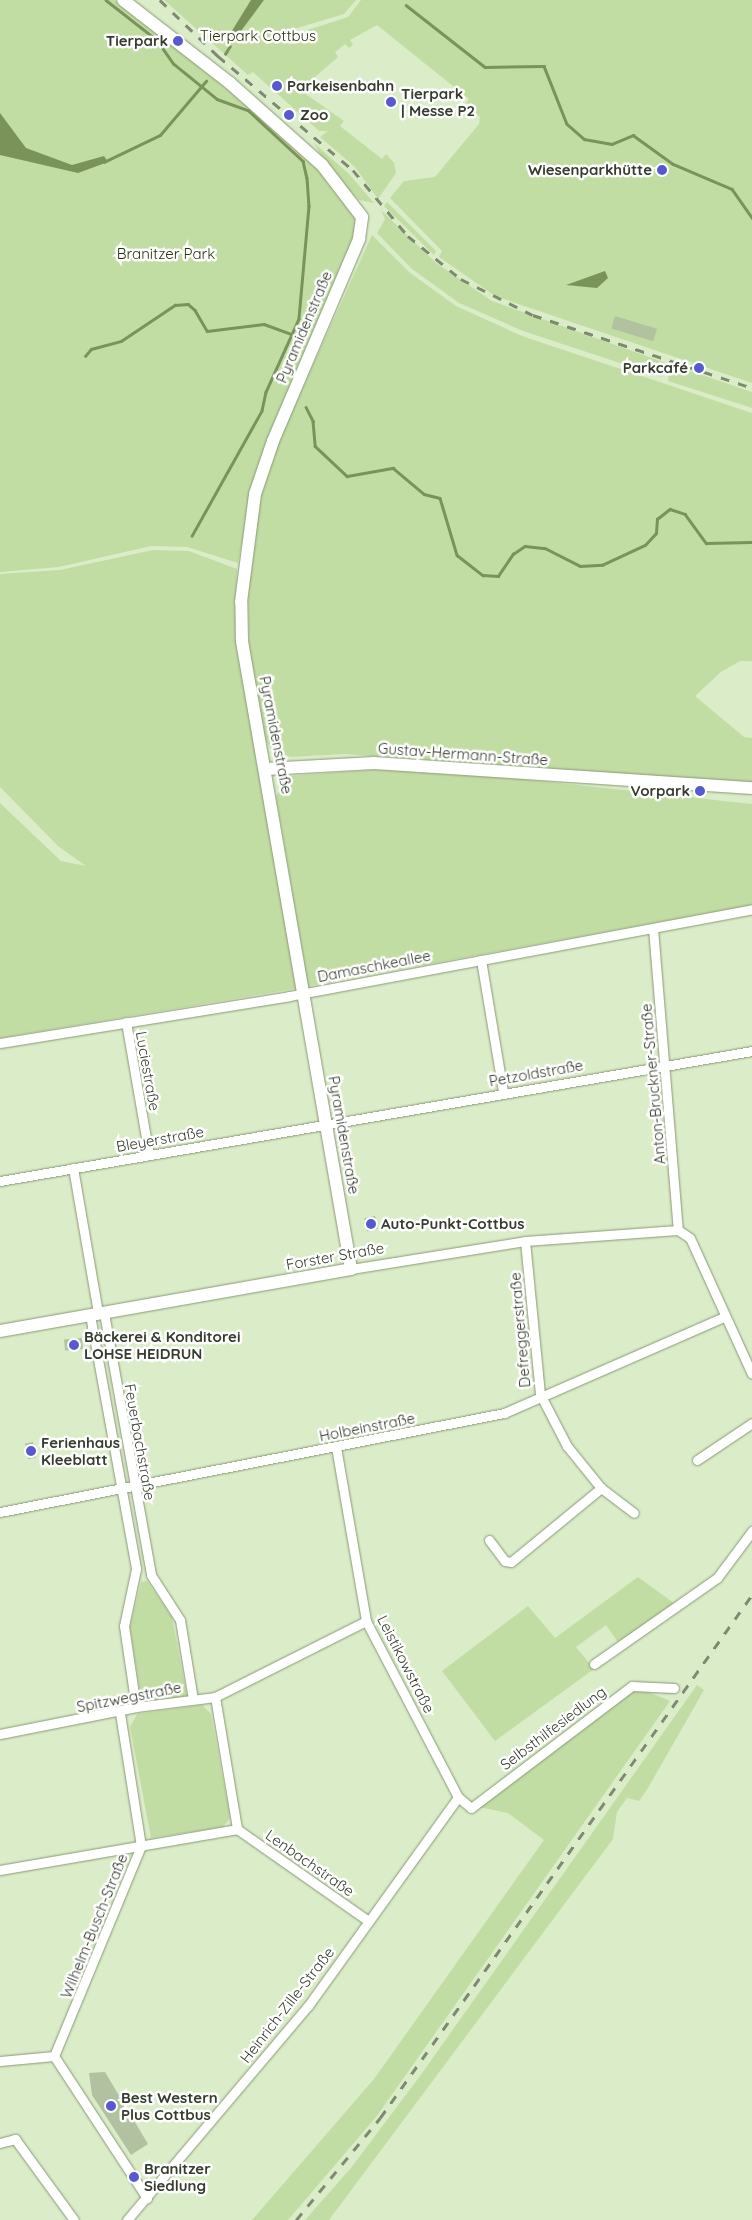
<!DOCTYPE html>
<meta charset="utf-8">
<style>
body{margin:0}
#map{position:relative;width:752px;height:2220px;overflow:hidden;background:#dbecc9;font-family:Quicksand,sans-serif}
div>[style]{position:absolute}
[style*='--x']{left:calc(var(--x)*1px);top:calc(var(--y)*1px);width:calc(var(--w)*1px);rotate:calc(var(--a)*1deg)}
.green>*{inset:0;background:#c2dda3}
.water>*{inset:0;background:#799359}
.stream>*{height:2.5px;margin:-1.25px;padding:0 1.25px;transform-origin:1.25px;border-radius:1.25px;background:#799359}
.building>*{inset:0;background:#b2c2a0;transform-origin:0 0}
.roads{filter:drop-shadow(0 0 1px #899878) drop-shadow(0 0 1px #899878)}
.street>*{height:9px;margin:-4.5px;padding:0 4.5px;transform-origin:4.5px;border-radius:4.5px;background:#fff}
.secondary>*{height:12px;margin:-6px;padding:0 6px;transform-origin:6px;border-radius:6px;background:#fff}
.rail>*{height:2.5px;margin-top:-1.25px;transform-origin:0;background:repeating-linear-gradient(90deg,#7e8972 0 9px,transparent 0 18px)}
.dots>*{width:14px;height:14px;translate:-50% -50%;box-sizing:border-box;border:2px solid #fff;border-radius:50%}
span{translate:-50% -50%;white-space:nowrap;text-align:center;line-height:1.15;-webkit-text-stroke:5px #fff;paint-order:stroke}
.park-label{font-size:15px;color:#243508}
.poi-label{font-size:15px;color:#363c2f;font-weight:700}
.right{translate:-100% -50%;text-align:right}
.left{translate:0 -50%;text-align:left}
.street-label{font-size:15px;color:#363c2f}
</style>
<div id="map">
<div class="green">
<i style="clip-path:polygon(0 0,115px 0,196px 62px,319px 168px,355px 213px,355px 237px,251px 492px,238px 563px,187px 547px,151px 546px,59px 567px,0 572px)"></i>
<i style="clip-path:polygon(164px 0,356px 0,344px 14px,294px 29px,295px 34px,348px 17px,361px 0,752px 0,752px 383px,495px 296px,439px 257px,442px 251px,390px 198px,404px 181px,435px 177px,479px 124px,480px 117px,466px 103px,469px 99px,377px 25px,350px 40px,353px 45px,349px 48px,345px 44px,335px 52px,338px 57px,300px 90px,344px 121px,340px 126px,382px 159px,386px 154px,394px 163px,396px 173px,378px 199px,355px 167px,320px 137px,328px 131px,319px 131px,253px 72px,248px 75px)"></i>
<i style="clip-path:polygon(314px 143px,349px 174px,374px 203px,359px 200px,328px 168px)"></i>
<i style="clip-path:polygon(387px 202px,436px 251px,434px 255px,384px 206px)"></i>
<i style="clip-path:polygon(381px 210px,435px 262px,492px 301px,666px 363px,662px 377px,523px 331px,459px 303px,412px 269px,377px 233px,385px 219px)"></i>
<i style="clip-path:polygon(372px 235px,409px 272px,456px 306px,522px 336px,752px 413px,752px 661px,740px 661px,721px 672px,695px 696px,744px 737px,752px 738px,752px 783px,345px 754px,290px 757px,272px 750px,264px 738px,249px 646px,248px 570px,258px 506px,278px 442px)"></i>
<i style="clip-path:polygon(670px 364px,752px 392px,752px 408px,668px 381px)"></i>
<i style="clip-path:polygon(153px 550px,189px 551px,237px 569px,235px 638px,299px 988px,0 1038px,0 803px,61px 861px,86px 866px,58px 846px,0 787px,0 574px,60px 570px)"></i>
<i style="clip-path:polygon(372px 770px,457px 772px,752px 804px,752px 905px,308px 986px,276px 796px,290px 776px)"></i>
<i style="clip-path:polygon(638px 1577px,675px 1604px,620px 1645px,606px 1625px,576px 1647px,594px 1669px,495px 1741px,442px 1671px,528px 1606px,555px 1638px)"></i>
<i style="clip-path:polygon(147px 1581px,172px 1617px,187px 1696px,142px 1704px,130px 1627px,141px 1582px)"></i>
<i style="clip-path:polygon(697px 1685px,704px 1690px,648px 1788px,639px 1801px,627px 1798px,617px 1812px,613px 1839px,329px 2220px,305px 2220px,351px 2168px,420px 2076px)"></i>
<i style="clip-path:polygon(644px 1690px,670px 1701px,376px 2117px,288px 2220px,252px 2220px,374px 2079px,544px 1840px,508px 1813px,479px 1807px,634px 1691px)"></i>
<i style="clip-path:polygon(202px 1705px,211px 1714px,230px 1818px,223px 1827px,151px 1838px,130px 1727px,137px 1714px)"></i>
</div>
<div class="water">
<i style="clip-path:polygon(251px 0,264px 0,230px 46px,225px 42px)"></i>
<i style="clip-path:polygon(0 113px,26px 148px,72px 165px,104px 156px,108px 162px,78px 173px,0 155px)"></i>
<i style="clip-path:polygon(605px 271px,608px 278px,597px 288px,566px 285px)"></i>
</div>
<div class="stream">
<i style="--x:106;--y:0;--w:65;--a:38.1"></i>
<i style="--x:157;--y:40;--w:29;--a:55"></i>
<i style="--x:174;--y:64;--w:55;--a:39.1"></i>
<i style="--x:217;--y:99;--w:33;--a:20"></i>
<i style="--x:248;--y:110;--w:75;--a:42.8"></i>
<i style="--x:303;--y:161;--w:17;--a:77"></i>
<i style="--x:307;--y:178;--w:28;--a:86"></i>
<i style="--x:309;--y:206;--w:113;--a:95.1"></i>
<i style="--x:299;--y:319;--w:80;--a:114.3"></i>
<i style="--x:266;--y:392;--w:19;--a:102"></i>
<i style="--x:262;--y:411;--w:143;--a:119.2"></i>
<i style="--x:406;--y:5;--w:100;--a:38.1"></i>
<i style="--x:485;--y:67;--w:59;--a:-1"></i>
<i style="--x:544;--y:66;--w:62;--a:68.4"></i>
<i style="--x:567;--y:124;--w:23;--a:41"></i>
<i style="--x:584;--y:139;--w:28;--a:10"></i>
<i style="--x:612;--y:144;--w:23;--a:-23"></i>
<i style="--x:633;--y:135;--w:49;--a:35.9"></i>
<i style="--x:673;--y:164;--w:64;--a:23"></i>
<i style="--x:732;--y:189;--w:35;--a:55"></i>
<i style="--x:225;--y:54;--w:9;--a:-58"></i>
<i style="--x:104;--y:162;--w:62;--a:-25.7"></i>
<i style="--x:160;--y:135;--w:71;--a:-49.6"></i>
<i style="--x:85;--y:356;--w:9;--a:-49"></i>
<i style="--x:91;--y:349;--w:31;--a:-15"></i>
<i style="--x:121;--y:341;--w:65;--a:-33.7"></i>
<i style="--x:175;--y:305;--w:13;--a:-4"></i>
<i style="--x:188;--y:304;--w:9;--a:41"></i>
<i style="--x:195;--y:310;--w:24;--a:60"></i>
<i style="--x:207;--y:331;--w:57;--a:-7"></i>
<i style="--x:264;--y:324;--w:29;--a:20"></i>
<i style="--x:306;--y:407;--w:16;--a:63"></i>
<i style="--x:313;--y:421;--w:25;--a:85"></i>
<i style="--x:315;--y:446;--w:44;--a:43.2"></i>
<i style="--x:347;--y:476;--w:47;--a:-9.9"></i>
<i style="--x:393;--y:468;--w:40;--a:40"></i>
<i style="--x:424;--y:494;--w:16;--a:14"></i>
<i style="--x:440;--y:498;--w:59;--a:73.4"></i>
<i style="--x:457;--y:555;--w:33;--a:38"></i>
<i style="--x:483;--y:575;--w:15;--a:4"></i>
<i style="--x:498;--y:576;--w:27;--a:-56"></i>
<i style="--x:513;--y:554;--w:14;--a:-34"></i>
<i style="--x:525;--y:546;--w:20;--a:6"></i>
<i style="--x:545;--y:548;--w:39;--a:27"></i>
<i style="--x:580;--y:566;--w:22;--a:-3"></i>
<i style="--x:602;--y:565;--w:47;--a:-24.9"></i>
<i style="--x:645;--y:545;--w:16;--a:-47"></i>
<i style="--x:656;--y:533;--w:14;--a:-86"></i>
<i style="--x:657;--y:519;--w:16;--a:-38"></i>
<i style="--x:670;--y:509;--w:16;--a:18"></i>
<i style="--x:685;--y:514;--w:36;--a:54"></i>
<i style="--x:706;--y:543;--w:46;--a:-1.2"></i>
</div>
<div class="building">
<i style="left:615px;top:316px;width:44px;height:13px;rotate:17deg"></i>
<i style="left:375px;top:1216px;width:13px;height:11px;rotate:77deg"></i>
<i style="left:82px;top:1338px;width:11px;height:18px;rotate:85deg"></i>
<i style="left:33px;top:1442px;width:16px;height:8px;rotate:79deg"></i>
<i style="clip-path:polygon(105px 2072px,148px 2144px,131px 2155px,92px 2095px,89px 2073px)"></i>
</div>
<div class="roads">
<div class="street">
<i style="--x:653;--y:928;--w:303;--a:85.3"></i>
<i style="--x:481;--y:960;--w:134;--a:80.5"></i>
<i style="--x:126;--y:1022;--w:135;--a:80.2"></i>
<i style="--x:0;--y:1043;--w:293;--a:-9.2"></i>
<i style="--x:289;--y:996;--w:471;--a:-10.6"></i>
<i style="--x:73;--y:1168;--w:147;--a:80.2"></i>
<i style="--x:0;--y:1181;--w:763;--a:-9.81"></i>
<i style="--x:525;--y:1241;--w:154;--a:84.4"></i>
<i style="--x:540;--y:1394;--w:59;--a:62.6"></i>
<i style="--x:567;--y:1446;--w:54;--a:51"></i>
<i style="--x:601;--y:1488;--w:41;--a:37.1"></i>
<i style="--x:351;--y:1269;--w:176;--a:-9.1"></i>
<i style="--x:525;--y:1241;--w:153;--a:-4.1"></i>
<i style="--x:678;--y:1230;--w:14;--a:34"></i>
<i style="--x:690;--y:1238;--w:149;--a:65.5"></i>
<i style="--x:104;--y:1313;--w:266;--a:79.8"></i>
<i style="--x:151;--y:1575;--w:54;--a:57.2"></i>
<i style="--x:180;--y:1620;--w:80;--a:80.7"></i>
<i style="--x:90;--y:1315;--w:258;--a:79.7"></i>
<i style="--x:136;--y:1569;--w:58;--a:101.9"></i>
<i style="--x:124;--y:1626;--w:82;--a:81.6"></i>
<i style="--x:336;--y:1447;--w:177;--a:80.2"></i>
<i style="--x:366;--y:1621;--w:199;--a:62.4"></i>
<i style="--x:697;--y:1460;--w:66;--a:-33.9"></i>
<i style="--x:0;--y:1512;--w:514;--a:-11.11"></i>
<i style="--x:504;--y:1413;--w:240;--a:-23.6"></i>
<i style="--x:489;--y:1540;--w:26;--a:53"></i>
<i style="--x:505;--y:1561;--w:6;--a:9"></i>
<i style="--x:511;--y:1562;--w:117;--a:-39.4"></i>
<i style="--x:594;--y:1664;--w:150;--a:-35"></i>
<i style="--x:717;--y:1578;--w:59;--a:-53.3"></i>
<i style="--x:215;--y:1697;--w:134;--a:80.5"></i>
<i style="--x:237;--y:1829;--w:159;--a:35"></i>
<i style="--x:0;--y:1734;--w:139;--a:-11.2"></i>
<i style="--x:136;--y:1707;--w:80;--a:-7.2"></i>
<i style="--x:215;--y:1697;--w:169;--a:-26.7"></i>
<i style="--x:458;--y:1797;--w:17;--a:40"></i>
<i style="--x:471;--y:1808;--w:202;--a:-37.2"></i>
<i style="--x:632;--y:1686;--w:42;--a:2.7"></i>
<i style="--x:0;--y:1870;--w:241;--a:-9.8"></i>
<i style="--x:54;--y:2056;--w:227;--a:-67.5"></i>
<i style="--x:141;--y:1846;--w:134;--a:-99"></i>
<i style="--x:54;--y:2056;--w:170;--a:56.8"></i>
<i style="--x:0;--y:2061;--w:54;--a:-5.3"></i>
<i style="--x:0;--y:2143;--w:16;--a:-15"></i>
<i style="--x:15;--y:2139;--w:100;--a:53.9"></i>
<i style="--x:127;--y:2220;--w:280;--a:-49.8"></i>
<i style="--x:308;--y:2006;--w:257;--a:-54.3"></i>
</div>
<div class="secondary">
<i style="--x:266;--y:769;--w:108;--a:-3.2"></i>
<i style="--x:374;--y:763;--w:379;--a:3.8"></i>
<i style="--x:0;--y:1331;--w:356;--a:-10"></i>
<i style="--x:351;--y:1269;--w:637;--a:-99.85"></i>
<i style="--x:242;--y:641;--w:39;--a:-91"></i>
<i style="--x:241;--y:602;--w:109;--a:-82.6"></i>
<i style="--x:255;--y:494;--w:56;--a:-71.2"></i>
<i style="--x:273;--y:441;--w:220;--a:-66.9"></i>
<i style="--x:359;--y:239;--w:22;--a:-82"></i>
<i style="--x:362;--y:217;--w:66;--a:-127.6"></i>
<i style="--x:322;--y:165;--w:123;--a:-138.3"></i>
<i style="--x:230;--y:83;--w:135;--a:-142.2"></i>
</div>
</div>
<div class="rail">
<i style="--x:160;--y:0;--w:81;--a:44"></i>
<i style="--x:218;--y:56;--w:177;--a:40.2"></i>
<i style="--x:353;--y:170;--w:86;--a:50.2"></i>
<i style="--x:408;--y:236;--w:68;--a:39.1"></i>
<i style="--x:461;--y:279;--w:80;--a:26.6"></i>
<i style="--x:533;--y:315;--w:231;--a:18.4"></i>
<i style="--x:296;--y:2220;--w:132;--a:-50.5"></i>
<i style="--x:380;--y:2118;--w:642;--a:-54.58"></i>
</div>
<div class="dots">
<i style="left:178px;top:41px;background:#5859d0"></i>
<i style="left:277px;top:86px;background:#5859d0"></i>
<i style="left:391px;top:102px;background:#5859d0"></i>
<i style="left:289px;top:115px;background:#5859d0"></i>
<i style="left:662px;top:170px;background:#5859d0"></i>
<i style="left:699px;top:368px;background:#5859d0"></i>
<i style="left:700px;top:791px;background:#5859d0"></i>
<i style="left:371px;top:1224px;background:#5859d0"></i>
<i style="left:74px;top:1345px;background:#5859d0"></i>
<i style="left:31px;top:1451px;background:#5859d0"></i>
<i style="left:111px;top:2106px;background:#5859d0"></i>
<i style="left:134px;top:2177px;background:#5859d0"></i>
</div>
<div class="park-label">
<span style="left:258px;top:36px">Tierpark Cottbus</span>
<span style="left:166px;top:254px">Branitzer Park</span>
</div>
<div class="poi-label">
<span class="right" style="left:168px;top:41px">Tierpark</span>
<span class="left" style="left:287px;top:86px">Parkeisenbahn</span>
<span class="left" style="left:401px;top:102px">Tierpark<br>| Messe P2</span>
<span class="left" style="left:300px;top:115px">Zoo</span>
<span class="right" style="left:652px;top:170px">Wiesenparkhütte</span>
<span class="right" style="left:688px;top:368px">Parkcafé</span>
<span class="right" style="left:690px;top:791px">Vorpark</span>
<span class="left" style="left:381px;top:1224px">Auto-Punkt-Cottbus</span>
<span class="left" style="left:84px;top:1345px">Bäckerei &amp; Konditorei<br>LOHSE HEIDRUN</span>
<span class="left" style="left:41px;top:1451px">Ferienhaus<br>Kleeblatt</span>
<span class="left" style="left:121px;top:2106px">Best Western<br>Plus Cottbus</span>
<span class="left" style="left:144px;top:2177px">Branitzer<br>Siedlung</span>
</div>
<div class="street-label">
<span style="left:304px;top:327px;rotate:-67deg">Pyramidenstraße</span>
<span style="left:276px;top:735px;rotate:79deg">Pyramidenstraße</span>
<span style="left:463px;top:754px;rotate:4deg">Gustav-Hermann-Straße</span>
<span style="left:374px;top:966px;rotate:-11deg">Damaschkeallee</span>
<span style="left:148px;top:1071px;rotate:80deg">Luciestraße</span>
<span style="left:536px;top:1073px;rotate:-10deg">Petzoldstraße</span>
<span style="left:653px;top:1084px;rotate:-95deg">Anton-Bruckner-Straße</span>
<span style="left:344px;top:1135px;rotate:80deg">Pyramidenstraße</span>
<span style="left:160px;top:1139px;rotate:-10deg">Bleyerstraße</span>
<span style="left:335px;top:1256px;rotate:-10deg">Forster Straße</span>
<span style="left:520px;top:1330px;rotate:-95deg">Defreggerstraße</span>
<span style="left:367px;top:1427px;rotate:-11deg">Holbeinstraße</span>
<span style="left:140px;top:1442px;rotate:80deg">Feuerbachstraße</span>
<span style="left:406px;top:1664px;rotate:63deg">Leistikowstraße</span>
<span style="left:129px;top:1697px;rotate:-11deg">Spitzwegstraße</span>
<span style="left:553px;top:1728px;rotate:-37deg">Selbsthilfesiedlung</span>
<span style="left:310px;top:1863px;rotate:35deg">Lenbachstraße</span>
<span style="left:94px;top:1926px;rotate:-68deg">Wilhelm-Busch-Straße</span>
<span style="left:287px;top:2005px;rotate:-52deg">Heinrich-Zille-Straße</span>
</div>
</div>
